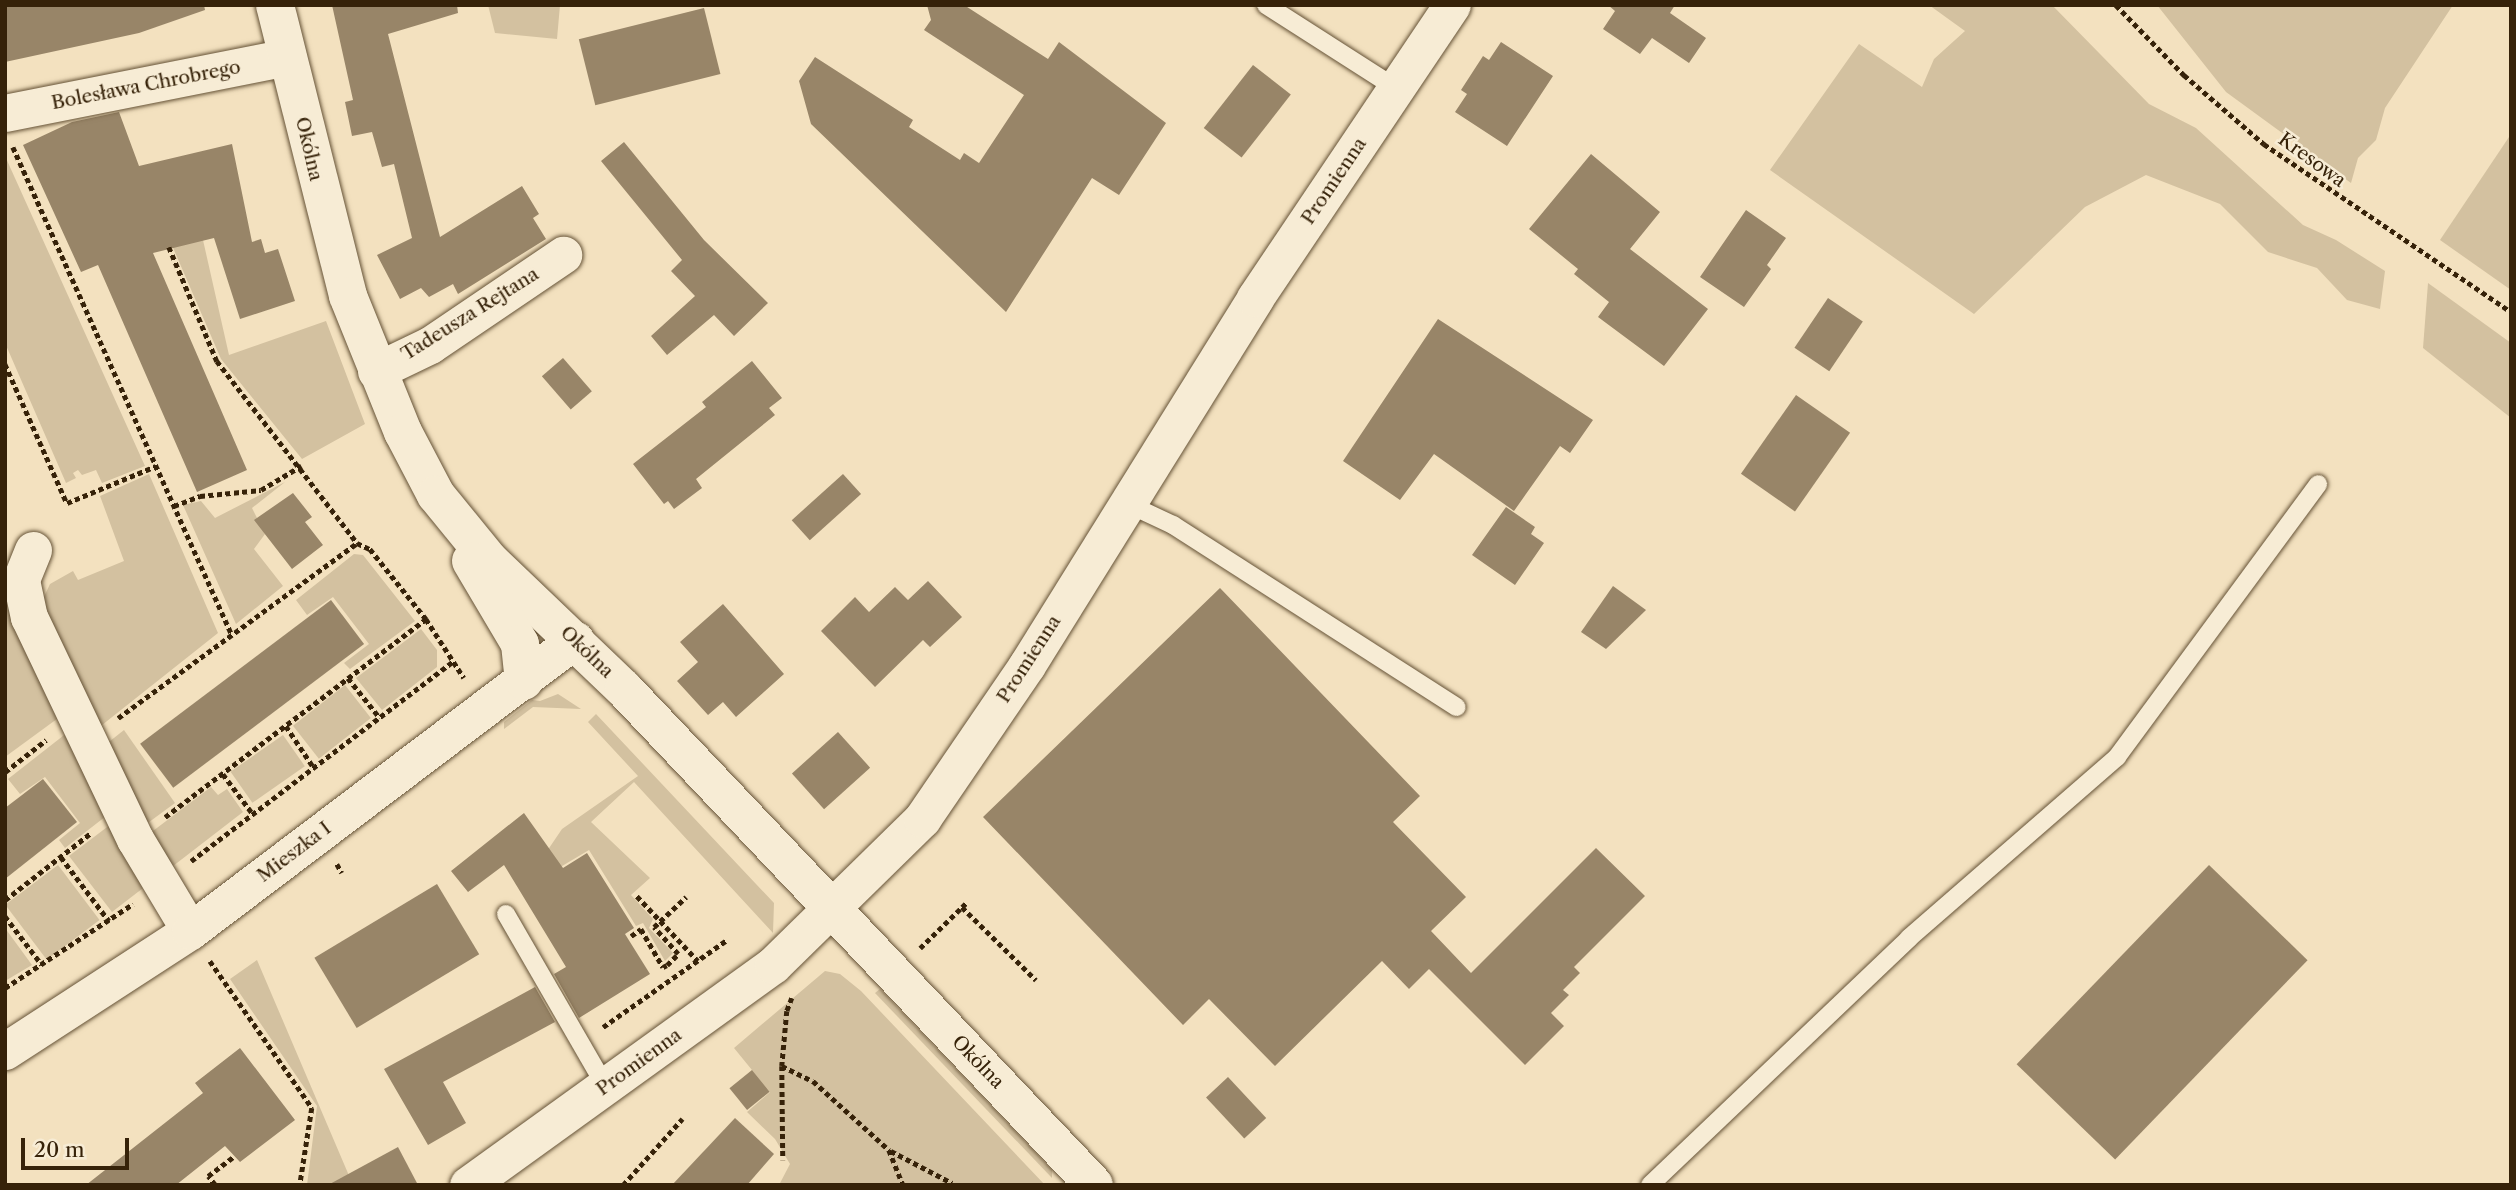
<!DOCTYPE html>
<meta charset="utf-8">
<style>
body{margin:0}
#map{position:relative;width:2516px;height:1190px;overflow:hidden;background:#f3e1bf;font-family:"Libre Caslon Text",serif}
div>[style]{position:absolute}
[style*='--x']{left:calc(var(--x)*1px);top:calc(var(--y)*1px);width:calc(var(--w)*1px);rotate:calc(var(--a)*1deg)}
.green>*{inset:0;background:#d3c1a0;transform-origin:0 0}
.building>*{inset:0;background:#988568;transform-origin:0 0}
.path>*{height:4.5px;margin-top:-2.25px;transform-origin:0;background:repeating-linear-gradient(90deg,#362209 0 5px,transparent 0 8.5px)}
.roads{filter:drop-shadow(0 0 2px #655236) drop-shadow(0 0 2px #655236)}
.service>*{height:18px;margin:-9px;padding:0 9px;transform-origin:9px;border-radius:9px;background:#f7ecd5}
.minor>*{height:37px;margin:-18.5px;padding:0 18.5px;transform-origin:18.5px;border-radius:18.5px;background:#f7ecd5}
.tertiary>*{height:38px;margin:-19px;padding:0 19px;transform-origin:19px;border-radius:19px;background:#f7ecd5}
span{translate:-50% -50%;white-space:nowrap;text-align:center;line-height:1.15;-webkit-text-stroke:5px #f7ecd5;paint-order:stroke}
.street-label{font-size:19px;color:#362209}
.frame{position:absolute;inset:0;border:7px solid #362209;pointer-events:none}
.scale{position:absolute;left:21px;top:1138px;width:108px;height:32px;box-sizing:border-box;border:4px solid #362209;border-top:0;padding-left:9px;font-size:21px;line-height:24px;white-space:nowrap;color:#362209;-webkit-text-stroke:5px #f7ecd5;paint-order:stroke}
</style>
<div id="map">
<div class="green">
<i style="clip-path:polygon(488px 5px,560px 5px,557px 39px,495px 33px)"></i>
<i style="clip-path:polygon(1929px 5px,2052px 5px,2149px 104px,2196px 128px,2303px 225px,2336px 240px,2385px 271px,2380px 309px,2347px 300px,2317px 268px,2268px 252px,2220px 204px,2146px 175px,2085px 207px,1974px 314px,1770px 170px,1859px 44px,1922px 87px,1934px 59px,1965px 31px)"></i>
<i style="clip-path:polygon(2157px 5px,2453px 5px,2385px 108px,2376px 140px,2358px 158px,2351px 183px,2226px 92px)"></i>
<i style="clip-path:polygon(2511px 134px,2511px 290px,2440px 240px)"></i>
<i style="clip-path:polygon(5px 156px,145px 466px,102px 483px,96px 470px,82px 475px,78px 470px,73px 473px,76px 478px,66px 483px,5px 343px)"></i>
<i style="clip-path:polygon(203px 240px,229px 355px,326px 321px,365px 424px,302px 459px,221px 359px,171px 243px)"></i>
<i style="clip-path:polygon(2428px 283px,2511px 343px,2511px 418px,2423px 348px)"></i>
<i style="clip-path:polygon(149px 474px,218px 633px,97px 729px,48px 632px,43px 599px,50px 584px,73px 571px,78px 580px,124px 561px,100px 496px)"></i>
<i style="clip-path:polygon(285px 482px,252px 508px,265px 534px,254px 549px,283px 586px,236px 624px,183px 505px,201px 501px,215px 518px)"></i>
<i style="clip-path:polygon(354px 554px,363px 555px,415px 621px,350px 669px,344px 663px,369px 644px,333px 597px,307px 615px,296px 600px)"></i>
<i style="clip-path:polygon(5px 575px,61px 716px,5px 757px)"></i>
<i style="clip-path:polygon(421px 629px,437px 650px,437px 667px,382px 710px,356px 678px)"></i>
<i style="left:345px;top:685px;width:42px;height:66px;rotate:52deg"></i>
<i style="clip-path:polygon(558px 694px,581px 709px,533px 707px,504px 729px,504px 722px,532px 700px,540px 701px)"></i>
<i style="clip-path:polygon(596px 714px,774px 903px,773px 933px,634px 782px,591px 822px,650px 878px,631px 895px,653px 919px,649px 928px,673px 953px,665px 961px,643px 923px,636px 926px,589px 850px,520px 891px,562px 829px,638px 776px,588px 722px)"></i>
<i style="clip-path:polygon(124px 730px,175px 803px,141px 828px,100px 749px)"></i>
<i style="clip-path:polygon(68px 732px,110px 813px,65px 848px,59px 840px,80px 823px,45px 777px,20px 794px,8px 779px)"></i>
<i style="left:283px;top:735px;width:38px;height:64px;rotate:55deg"></i>
<i style="clip-path:polygon(211px 787px,218px 795px,227px 789px,243px 812px,164px 873px,145px 837px)"></i>
<i style="clip-path:polygon(115px 821px,147px 885px,112px 912px,69px 856px)"></i>
<i style="left:58px;top:865px;width:69px;height:66px;rotate:53deg"></i>
<i style="clip-path:polygon(5px 928px,32px 965px,5px 981px)"></i>
<i style="clip-path:polygon(257px 960px,353px 1185px,307px 1185px,317px 1106px,230px 979px)"></i>
<i style="clip-path:polygon(825px 971px,840px 974px,861px 991px,1045px 1185px,779px 1185px,790px 1164px,775px 1139px,747px 1112px,770px 1092px,734px 1048px)"></i>
<i style="clip-path:polygon(880px 989px,1052px 1170px,1052px 1178px,875px 993px)"></i>
</div>
<div class="building">
<i style="clip-path:polygon(5px 5px,204px 5px,205px 10px,139px 33px,5px 62px)"></i>
<i style="clip-path:polygon(332px 5px,457px 5px,458px 13px,388px 34px,440px 237px,522px 186px,539px 214px,533px 218px,546px 239px,458px 294px,453px 284px,429px 297px,421px 288px,400px 299px,377px 255px,412px 238px,394px 164px,382px 167px,372px 132px,352px 136px,345px 102px,353px 100px)"></i>
<i style="clip-path:polygon(927px 5px,964px 5px,1048px 59px,1059px 42px,1166px 123px,1119px 195px,1092px 178px,1006px 312px,811px 124px,799px 81px,815px 57px,913px 120px,909px 127px,960px 160px,964px 153px,979px 163px,1024px 95px,924px 30px,931px 20px)"></i>
<i style="clip-path:polygon(1608px 5px,1675px 5px,1670px 13px,1706px 38px,1689px 63px,1652px 38px,1640px 54px,1603px 29px,1615px 11px)"></i>
<i style="left:704px;top:8px;width:68px;height:129px;rotate:76deg"></i>
<i style="clip-path:polygon(1501px 42px,1553px 76px,1507px 146px,1455px 112px,1467px 94px,1461px 90px,1483px 56px,1489px 60px)"></i>
<i style="left:1253px;top:65px;width:48px;height:80px;rotate:38deg"></i>
<i style="clip-path:polygon(119px 112px,139px 166px,232px 144px,252px 242px,261px 239px,265px 253px,278px 249px,295px 301px,240px 319px,214px 238px,153px 253px,247px 470px,197px 492px,98px 265px,81px 272px,23px 145px,72px 122px)"></i>
<i style="clip-path:polygon(624px 142px,704px 240px,768px 303px,734px 336px,714px 315px,667px 355px,651px 336px,695px 296px,671px 271px,682px 260px,601px 161px)"></i>
<i style="clip-path:polygon(1591px 154px,1660px 212px,1630px 249px,1708px 309px,1664px 366px,1598px 317px,1609px 302px,1574px 274px,1578px 269px,1529px 229px)"></i>
<i style="clip-path:polygon(1746px 210px,1786px 238px,1767px 265px,1771px 269px,1744px 307px,1700px 277px)"></i>
<i style="left:1828px;top:298px;width:42px;height:60px;rotate:34deg"></i>
<i style="clip-path:polygon(1438px 319px,1593px 420px,1570px 453px,1560px 446px,1514px 511px,1434px 454px,1400px 500px,1343px 461px)"></i>
<i style="left:563px;top:358px;width:44px;height:28px;rotate:49deg"></i>
<i style="clip-path:polygon(752px 361px,782px 398px,769px 408px,775px 415px,696px 479px,702px 488px,674px 509px,668px 501px,664px 504px,633px 464px,706px 407px,702px 402px)"></i>
<i style="left:1796px;top:395px;width:66px;height:96px;rotate:35deg"></i>
<i style="left:843px;top:474px;width:27px;height:69px;rotate:48deg"></i>
<i style="clip-path:polygon(293px 493px,312px 517px,305px 522px,323px 545px,292px 569px,254px 520px)"></i>
<i style="clip-path:polygon(1506px 507px,1535px 527px,1531px 534px,1544px 543px,1515px 585px,1472px 555px)"></i>
<i style="clip-path:polygon(928px 581px,962px 617px,930px 647px,923px 640px,875px 687px,821px 631px,855px 597px,869px 612px,895px 587px,908px 600px)"></i>
<i style="clip-path:polygon(1613px 586px,1646px 610px,1606px 649px,1581px 632px)"></i>
<i style="clip-path:polygon(1220px 588px,1420px 796px,1393px 822px,1466px 897px,1431px 931px,1471px 973px,1596px 848px,1645px 896px,1574px 967px,1580px 973px,1563px 990px,1569px 995px,1551px 1013px,1564px 1026px,1525px 1065px,1429px 969px,1409px 989px,1382px 961px,1275px 1066px,1209px 999px,1183px 1025px,983px 817px)"></i>
<i style="left:331px;top:600px;width:55px;height:239px;rotate:53deg"></i>
<i style="clip-path:polygon(723px 604px,784px 674px,736px 717px,723px 702px,708px 715px,677px 681px,698px 662px,680px 642px)"></i>
<i style="left:838px;top:732px;width:48px;height:62px;rotate:48deg"></i>
<i style="clip-path:polygon(43px 779px,77px 822px,5px 879px,5px 808px)"></i>
<i style="clip-path:polygon(524px 813px,563px 868px,587px 853px,634px 928px,625px 934px,650px 974px,579px 1018px,554px 974px,566px 967px,504px 865px,468px 892px,451px 871px)"></i>
<i style="left:2209px;top:865px;width:137px;height:277px;rotate:44deg"></i>
<i style="left:437px;top:884px;width:82px;height:143px;rotate:59deg"></i>
<i style="clip-path:polygon(535px 987px,555px 1022px,443px 1082px,466px 1123px,428px 1145px,384px 1069px)"></i>
<i style="clip-path:polygon(240px 1048px,295px 1120px,240px 1162px,225px 1146px,176px 1185px,86px 1185px,203px 1093px,195px 1083px)"></i>
<i style="left:752px;top:1070px;width:28px;height:29px;rotate:51deg"></i>
<i style="left:1228px;top:1077px;width:56px;height:30px;rotate:47deg"></i>
<i style="clip-path:polygon(735px 1118px,774px 1154px,747px 1185px,672px 1185px)"></i>
<i style="clip-path:polygon(398px 1147px,418px 1185px,328px 1185px)"></i>
</div>
<div class="path">
<i style="--x:2116;--y:5;--w:98;--a:45.8"></i>
<i style="--x:2184;--y:75;--w:106;--a:40.8"></i>
<i style="--x:2264;--y:144;--w:299;--a:34.2"></i>
<i style="--x:13;--y:147;--w:535;--a:65.83"></i>
<i style="--x:169;--y:247;--w:124;--a:67.2"></i>
<i style="--x:217;--y:361;--w:230;--a:52.4"></i>
<i style="--x:5;--y:364;--w:152;--a:66"></i>
<i style="--x:67;--y:503;--w:96;--a:-22.6"></i>
<i style="--x:174;--y:506;--w:28;--a:-21"></i>
<i style="--x:200;--y:496;--w:61;--a:-5.6"></i>
<i style="--x:261;--y:490;--w:47;--a:-31"></i>
<i style="--x:348;--y:678;--w:51;--a:51.3"></i>
<i style="--x:118;--y:718;--w:296;--a:-36.2"></i>
<i style="--x:357;--y:543;--w:14;--a:25"></i>
<i style="--x:370;--y:549;--w:90;--a:51.3"></i>
<i style="--x:426;--y:619;--w:70;--a:57.2"></i>
<i style="--x:286;--y:726;--w:50;--a:56.3"></i>
<i style="--x:5;--y:772;--w:52;--a:-38"></i>
<i style="--x:223;--y:774;--w:50;--a:53.1"></i>
<i style="--x:165;--y:817;--w:328;--a:-37.2"></i>
<i style="--x:61;--y:857;--w:80;--a:53.1"></i>
<i style="--x:191;--y:861;--w:330;--a:-37.3"></i>
<i style="--x:337;--y:864;--w:10;--a:61"></i>
<i style="--x:637;--y:896;--w:89;--a:46.8"></i>
<i style="--x:5;--y:900;--w:110;--a:-38"></i>
<i style="--x:962;--y:907;--w:7;--a:-45"></i>
<i style="--x:5;--y:916;--w:61;--a:52.9"></i>
<i style="--x:631;--y:936;--w:12;--a:-35"></i>
<i style="--x:641;--y:929;--w:44;--a:59.9"></i>
<i style="--x:663;--y:967;--w:4;--a:-27"></i>
<i style="--x:667;--y:965;--w:16;--a:-45"></i>
<i style="--x:678;--y:954;--w:36;--a:-132"></i>
<i style="--x:654;--y:927;--w:44;--a:-43.2"></i>
<i style="--x:920;--y:948;--w:59;--a:-44.3"></i>
<i style="--x:962;--y:907;--w:104;--a:44.6"></i>
<i style="--x:210;--y:961;--w:179;--a:55.2"></i>
<i style="--x:312;--y:1108;--w:78;--a:98.9"></i>
<i style="--x:5;--y:988;--w:153;--a:-33.3"></i>
<i style="--x:792;--y:998;--w:14;--a:111"></i>
<i style="--x:787;--y:1011;--w:55;--a:95.2"></i>
<i style="--x:782;--y:1066;--w:34;--a:26"></i>
<i style="--x:813;--y:1081;--w:103;--a:42.2"></i>
<i style="--x:889;--y:1150;--w:38;--a:68"></i>
<i style="--x:603;--y:1027;--w:151;--a:-35.1"></i>
<i style="--x:782;--y:1066;--w:94;--a:89.4"></i>
<i style="--x:891;--y:1151;--w:69;--a:27.7"></i>
<i style="--x:215;--y:1185;--w:11;--a:-128"></i>
<i style="--x:208;--y:1176;--w:31;--a:-37"></i>
<i style="--x:623;--y:1185;--w:89;--a:-48.2"></i>
<i style="--x:948;--y:1185;--w:13;--a:0"></i>
</div>
<div class="roads">
<div class="service">
<i style="--x:1266;--y:5;--w:154;--a:32.6"></i>
<i style="--x:1126;--y:503;--w:52;--a:25.1"></i>
<i style="--x:1173;--y:525;--w:337;--a:32.7"></i>
<i style="--x:506;--y:914;--w:200;--a:60"></i>
<i style="--x:1650;--y:1185;--w:358;--a:-43.6"></i>
<i style="--x:1909;--y:938;--w:276;--a:-41"></i>
<i style="--x:2117;--y:757;--w:339;--a:-53.6"></i>
</div>
<div class="minor">
<i style="--x:5;--y:113;--w:288;--a:-11.2"></i>
<i style="--x:376;--y:371;--w:60;--a:-25.7"></i>
<i style="--x:430;--y:345;--w:161;--a:-34.1"></i>
<i style="--x:33;--y:550;--w:32;--a:112"></i>
<i style="--x:21;--y:580;--w:38;--a:78"></i>
<i style="--x:29;--y:617;--w:246;--a:64.5"></i>
<i style="--x:135;--y:839;--w:107;--a:59.1"></i>
<i style="--x:5;--y:1051;--w:221;--a:-33"></i>
<i style="--x:190;--y:931;--w:483;--a:-37.1"></i>
<i style="--x:468;--y:1185;--w:376;--a:-35.8"></i>
<i style="--x:773;--y:965;--w:209;--a:-44.4"></i>
<i style="--x:922;--y:819;--w:186;--a:-55.7"></i>
<i style="--x:1027;--y:665;--w:432;--a:-58.1"></i>
<i style="--x:1255;--y:298;--w:353;--a:-56.1"></i>
</div>
<div class="tertiary">
<i style="--x:275;--y:5;--w:300;--a:75.9"></i>
<i style="--x:348;--y:296;--w:147;--a:68"></i>
<i style="--x:403;--y:432;--w:71;--a:62.4"></i>
<i style="--x:436;--y:495;--w:84;--a:50.8"></i>
<i style="--x:489;--y:560;--w:187;--a:43.7"></i>
<i style="--x:624;--y:689;--w:683;--a:46.54"></i>
<i style="--x:471;--y:561;--w:96;--a:59.4"></i>
<i style="--x:520;--y:644;--w:37;--a:84"></i>
</div>
</div>
<div class="street-label">
<span style="left:146px;top:85px;rotate:-11deg">Bolesława Chrobrego</span>
<span style="left:309px;top:149px;rotate:77deg">Okólna</span>
<span style="left:2312px;top:160px;rotate:36deg">Kresowa</span>
<span style="left:1334px;top:181px;rotate:-56deg">Promienna</span>
<span style="left:470px;top:314px;rotate:-32deg">Tadeusza Rejtana</span>
<span style="left:587px;top:652px;rotate:44deg">Okólna</span>
<span style="left:1029px;top:659px;rotate:-57deg">Promienna</span>
<span style="left:294px;top:852px;rotate:-37deg">Mieszka I</span>
<span style="left:639px;top:1062px;rotate:-36deg">Promienna</span>
<span style="left:978px;top:1062px;rotate:46deg">Okólna</span>
</div>
<div class="frame"></div>
<div class="scale">20 m</div>
</div>
